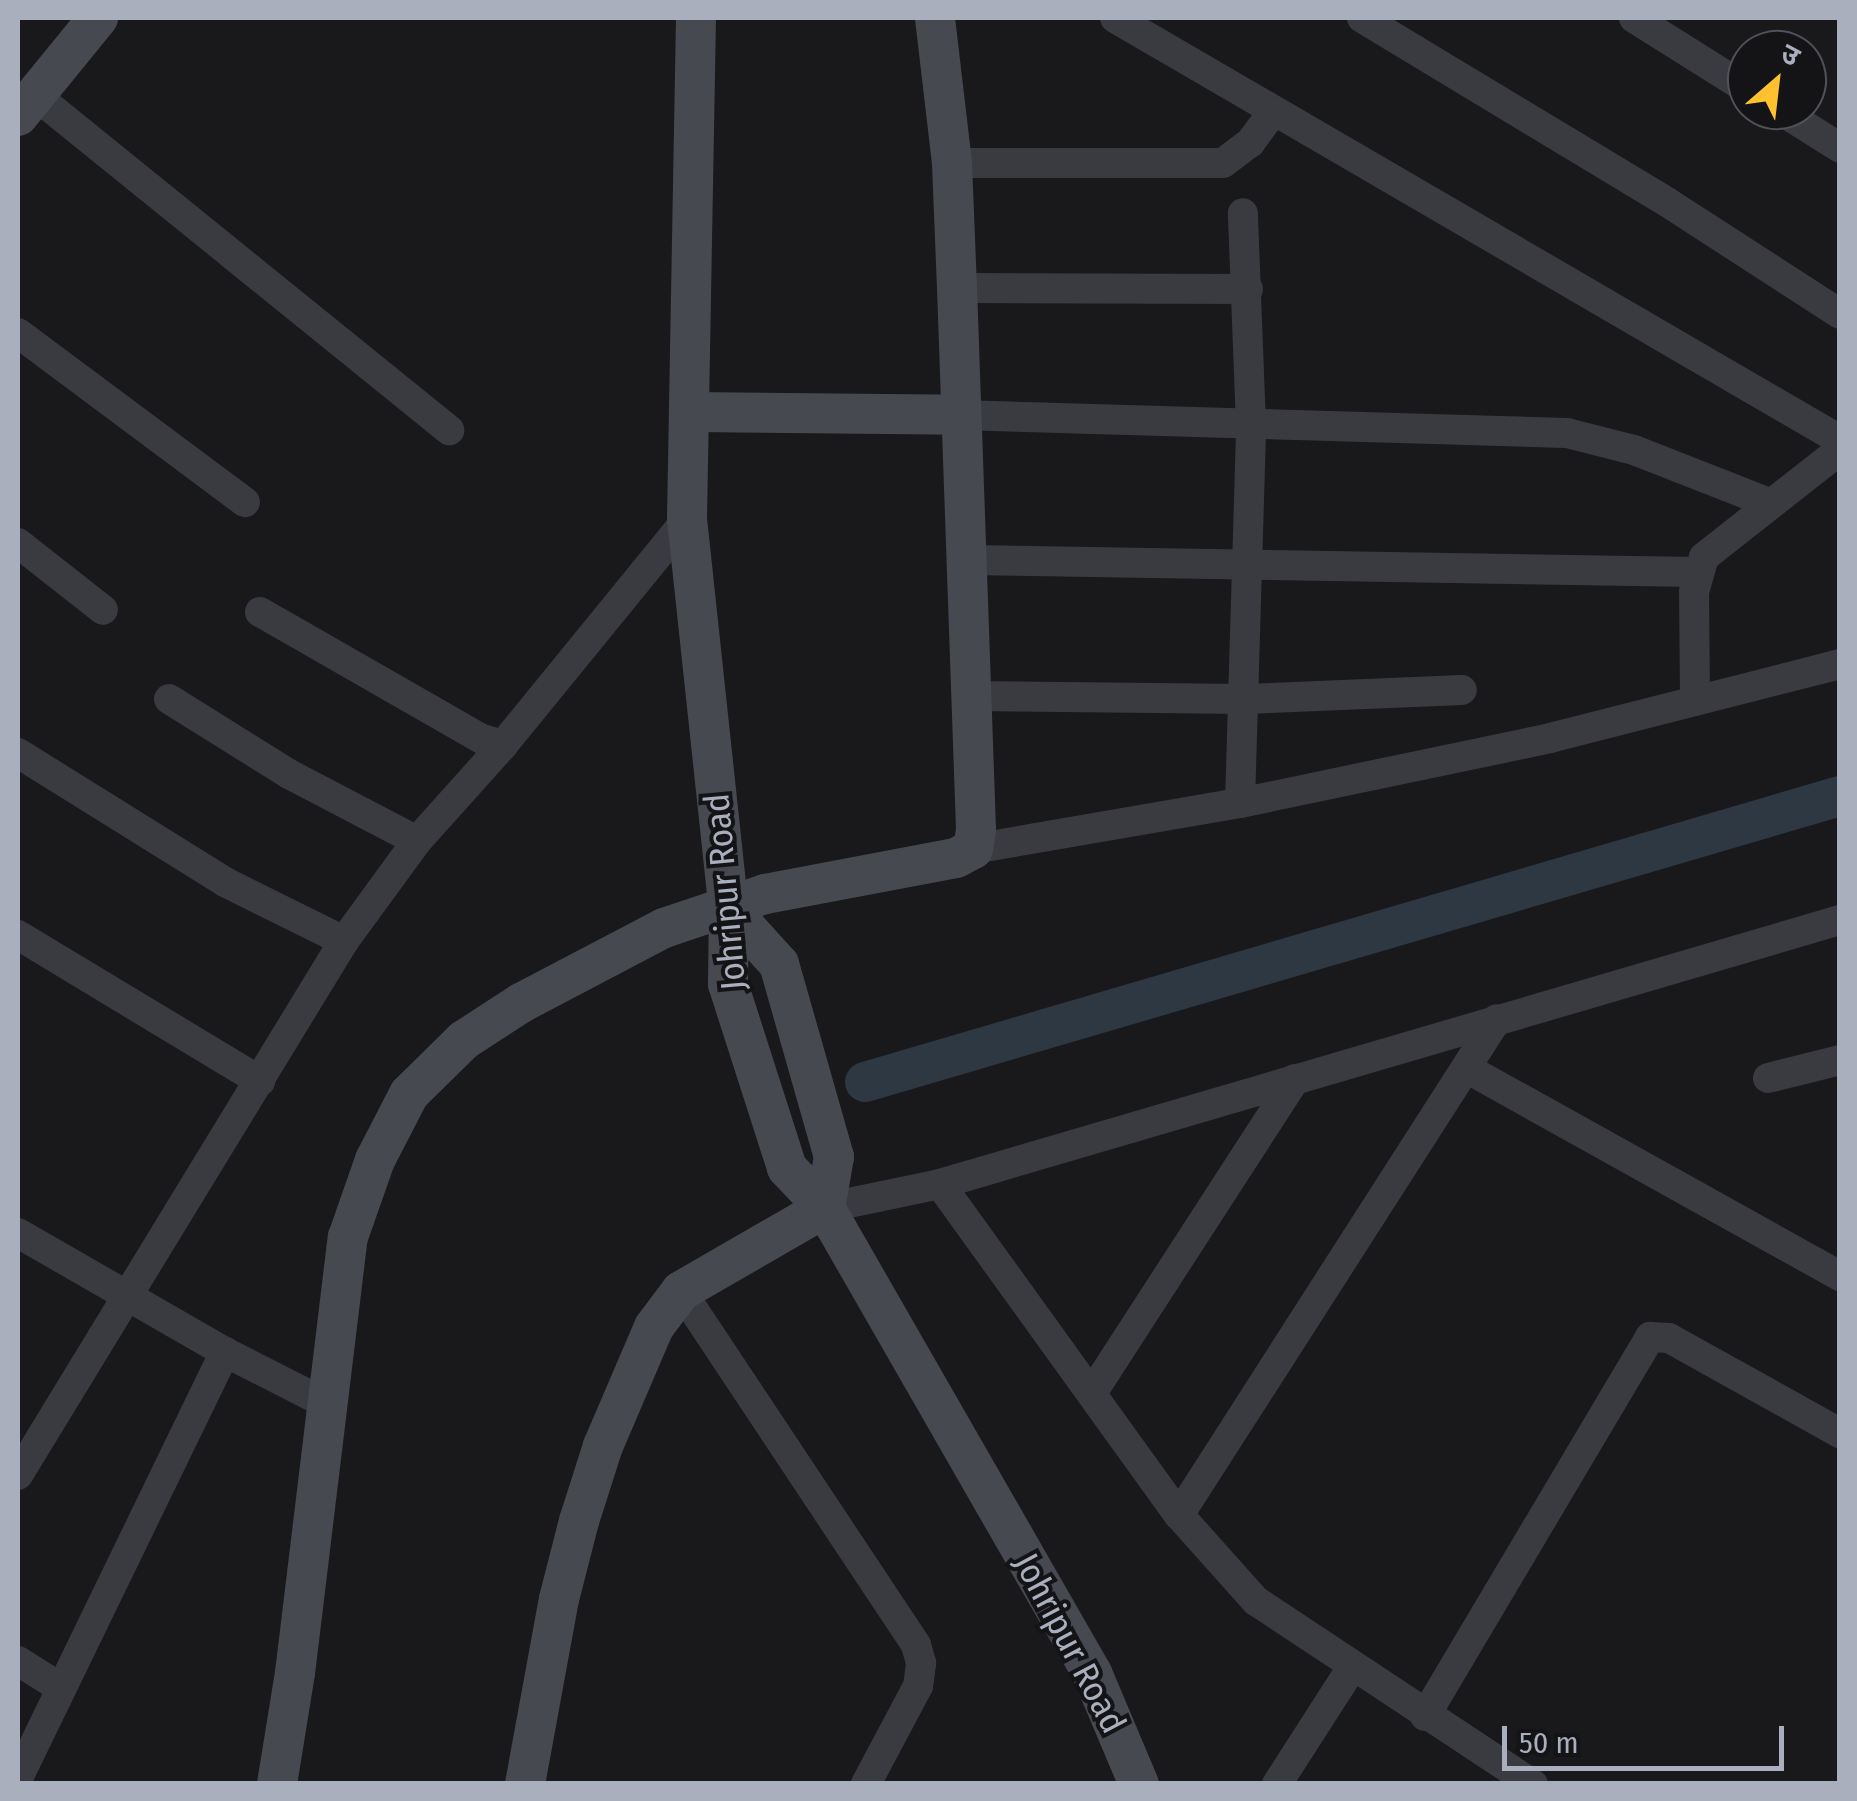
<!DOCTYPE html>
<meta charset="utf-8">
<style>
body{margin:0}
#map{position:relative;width:1857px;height:1801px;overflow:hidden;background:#19191c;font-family:"Fira Sans Condensed","Noto Sans Devanagari",sans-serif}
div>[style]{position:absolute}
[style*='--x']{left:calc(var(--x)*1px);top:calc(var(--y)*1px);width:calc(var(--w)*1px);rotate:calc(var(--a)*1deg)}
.canal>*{height:40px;margin:-20px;padding:0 20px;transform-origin:20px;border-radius:20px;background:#2d3842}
.street>*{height:30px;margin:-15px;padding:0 15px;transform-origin:15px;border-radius:15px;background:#3a3b41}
.secondary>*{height:40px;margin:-20px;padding:0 20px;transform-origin:20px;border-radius:20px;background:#474951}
span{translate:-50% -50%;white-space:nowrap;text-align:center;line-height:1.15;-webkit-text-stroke:8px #141417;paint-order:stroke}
.street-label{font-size:35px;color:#aaafbd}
.frame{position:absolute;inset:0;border:20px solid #aaafbd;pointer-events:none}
.north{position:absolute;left:1727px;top:30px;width:100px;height:100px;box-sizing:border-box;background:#141417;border:2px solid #505259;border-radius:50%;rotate:28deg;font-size:28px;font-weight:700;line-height:40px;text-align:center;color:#aaafbd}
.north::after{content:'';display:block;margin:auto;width:35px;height:45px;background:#ffc12e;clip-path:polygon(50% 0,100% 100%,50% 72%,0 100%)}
.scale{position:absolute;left:1502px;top:1726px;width:282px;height:45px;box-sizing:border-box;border:5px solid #aaafbd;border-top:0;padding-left:12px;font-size:30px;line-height:35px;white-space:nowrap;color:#aaafbd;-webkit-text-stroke:8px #141417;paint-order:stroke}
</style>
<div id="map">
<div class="canal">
<i style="--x:865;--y:1082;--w:1016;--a:-16.35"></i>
</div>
<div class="street">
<i style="--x:1115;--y:18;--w:839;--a:30.2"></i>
<i style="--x:1362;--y:18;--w:356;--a:31.1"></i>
<i style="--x:1667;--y:202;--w:206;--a:32.9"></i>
<i style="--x:1634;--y:18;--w:133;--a:32.1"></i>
<i style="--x:35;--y:95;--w:533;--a:38.98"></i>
<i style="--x:1780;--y:110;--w:71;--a:32.3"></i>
<i style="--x:952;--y:163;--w:271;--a:0"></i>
<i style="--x:1223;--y:163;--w:34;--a:-37"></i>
<i style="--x:1250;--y:143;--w:39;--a:-54"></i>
<i style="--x:957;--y:288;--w:291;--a:0.2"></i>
<i style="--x:18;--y:333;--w:283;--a:36.7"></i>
<i style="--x:960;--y:415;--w:607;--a:1.7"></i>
<i style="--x:1567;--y:433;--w:69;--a:14.2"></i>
<i style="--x:1634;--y:450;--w:145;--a:21.4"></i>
<i style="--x:18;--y:543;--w:108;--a:38.2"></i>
<i style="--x:966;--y:560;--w:731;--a:0.94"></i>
<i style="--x:260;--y:612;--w:256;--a:29.8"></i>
<i style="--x:482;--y:739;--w:22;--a:16"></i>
<i style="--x:971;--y:696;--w:275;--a:0.6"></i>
<i style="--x:1246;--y:699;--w:216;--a:-2.4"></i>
<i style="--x:169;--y:699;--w:142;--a:32"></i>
<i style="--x:289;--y:774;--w:144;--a:27.6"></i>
<i style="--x:1695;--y:701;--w:109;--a:-90.5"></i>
<i style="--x:1694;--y:592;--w:36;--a:-74"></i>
<i style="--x:1704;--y:557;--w:173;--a:-38.2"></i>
<i style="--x:18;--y:753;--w:244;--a:31.9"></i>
<i style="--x:225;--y:882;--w:133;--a:26.4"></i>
<i style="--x:1240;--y:803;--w:378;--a:-88.3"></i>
<i style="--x:1251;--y:425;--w:212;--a:-92.2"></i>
<i style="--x:973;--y:849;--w:271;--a:-9.8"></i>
<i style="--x:1240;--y:803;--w:317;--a:-11.8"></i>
<i style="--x:1550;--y:738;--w:299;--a:-14.3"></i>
<i style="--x:18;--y:935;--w:283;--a:31.1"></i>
<i style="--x:1466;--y:1068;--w:428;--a:29.1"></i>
<i style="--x:1768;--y:1078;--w:74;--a:-14"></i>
<i style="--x:940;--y:1184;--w:408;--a:54.2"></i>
<i style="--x:1179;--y:1515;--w:115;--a:48.2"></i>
<i style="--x:1256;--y:1601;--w:332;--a:33.5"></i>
<i style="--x:825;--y:1208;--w:117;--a:-11.8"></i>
<i style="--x:940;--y:1184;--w:938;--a:-16.35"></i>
<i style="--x:18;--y:1233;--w:239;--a:29.9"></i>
<i style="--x:225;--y:1352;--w:117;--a:27"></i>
<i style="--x:681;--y:1291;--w:425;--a:56.4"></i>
<i style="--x:916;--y:1645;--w:19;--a:74"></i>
<i style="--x:921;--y:1663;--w:23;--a:97"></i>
<i style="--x:918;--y:1686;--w:111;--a:118"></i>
<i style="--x:1092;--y:1393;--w:374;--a:-57.1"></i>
<i style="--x:18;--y:1475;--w:626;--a:-58.6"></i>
<i style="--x:344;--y:941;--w:124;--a:-53.9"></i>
<i style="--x:417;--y:841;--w:129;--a:-48.1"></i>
<i style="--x:503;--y:745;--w:291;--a:-50.8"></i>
<i style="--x:1179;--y:1515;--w:589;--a:-57.33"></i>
<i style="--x:18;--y:1661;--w:51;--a:32.1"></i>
<i style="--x:1425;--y:1716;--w:441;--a:-59.3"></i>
<i style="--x:1650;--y:1337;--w:19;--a:3"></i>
<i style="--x:1669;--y:1338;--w:196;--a:29.1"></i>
<i style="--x:18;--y:1778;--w:474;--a:-64.1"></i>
<i style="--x:1277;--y:1784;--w:139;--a:-57.3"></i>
</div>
<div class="secondary">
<i style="--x:696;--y:18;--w:501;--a:91.03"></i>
<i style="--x:687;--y:519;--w:392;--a:83.9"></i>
<i style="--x:729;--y:909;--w:75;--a:90.8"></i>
<i style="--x:728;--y:984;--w:193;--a:72.2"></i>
<i style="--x:787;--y:1168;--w:55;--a:46.5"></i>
<i style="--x:825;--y:1208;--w:536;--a:60.14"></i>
<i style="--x:1092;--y:1673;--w:121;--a:67.1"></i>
<i style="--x:18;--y:116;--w:127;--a:-50.8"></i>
<i style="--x:692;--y:412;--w:268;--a:0.6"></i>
<i style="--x:277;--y:1784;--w:112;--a:-80.8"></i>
<i style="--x:295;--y:1673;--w:439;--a:-83.1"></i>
<i style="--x:348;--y:1237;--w:82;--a:-70.7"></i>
<i style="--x:375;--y:1160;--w:74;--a:-62.7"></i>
<i style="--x:409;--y:1094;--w:77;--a:-44.5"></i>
<i style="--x:464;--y:1040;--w:68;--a:-33"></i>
<i style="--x:521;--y:1003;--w:161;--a:-27.7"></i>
<i style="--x:664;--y:928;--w:107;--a:-18.6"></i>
<i style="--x:765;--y:894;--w:194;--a:-10.7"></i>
<i style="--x:956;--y:858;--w:19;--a:-28"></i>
<i style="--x:973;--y:849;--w:20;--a:-81"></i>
<i style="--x:976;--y:829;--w:541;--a:-92.01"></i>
<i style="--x:957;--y:288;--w:125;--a:-92.3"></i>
<i style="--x:952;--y:163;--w:146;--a:-96.7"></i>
<i style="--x:525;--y:1784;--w:188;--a:-79.6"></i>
<i style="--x:559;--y:1599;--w:81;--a:-75.6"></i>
<i style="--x:579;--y:1521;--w:79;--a:-72.3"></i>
<i style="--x:603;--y:1446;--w:129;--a:-66.8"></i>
<i style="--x:654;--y:1327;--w:45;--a:-53.1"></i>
<i style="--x:681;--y:1291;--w:166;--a:-30"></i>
<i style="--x:825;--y:1208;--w:52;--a:-80"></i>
<i style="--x:834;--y:1157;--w:201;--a:-105.9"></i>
<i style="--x:779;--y:964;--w:74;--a:-132.3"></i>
</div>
<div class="street-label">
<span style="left:725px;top:892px;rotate:-95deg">Johripur Road</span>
<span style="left:1070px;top:1643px;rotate:62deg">Johripur Road</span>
</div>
<div class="frame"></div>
<div class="north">उ</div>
<div class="scale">50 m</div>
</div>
